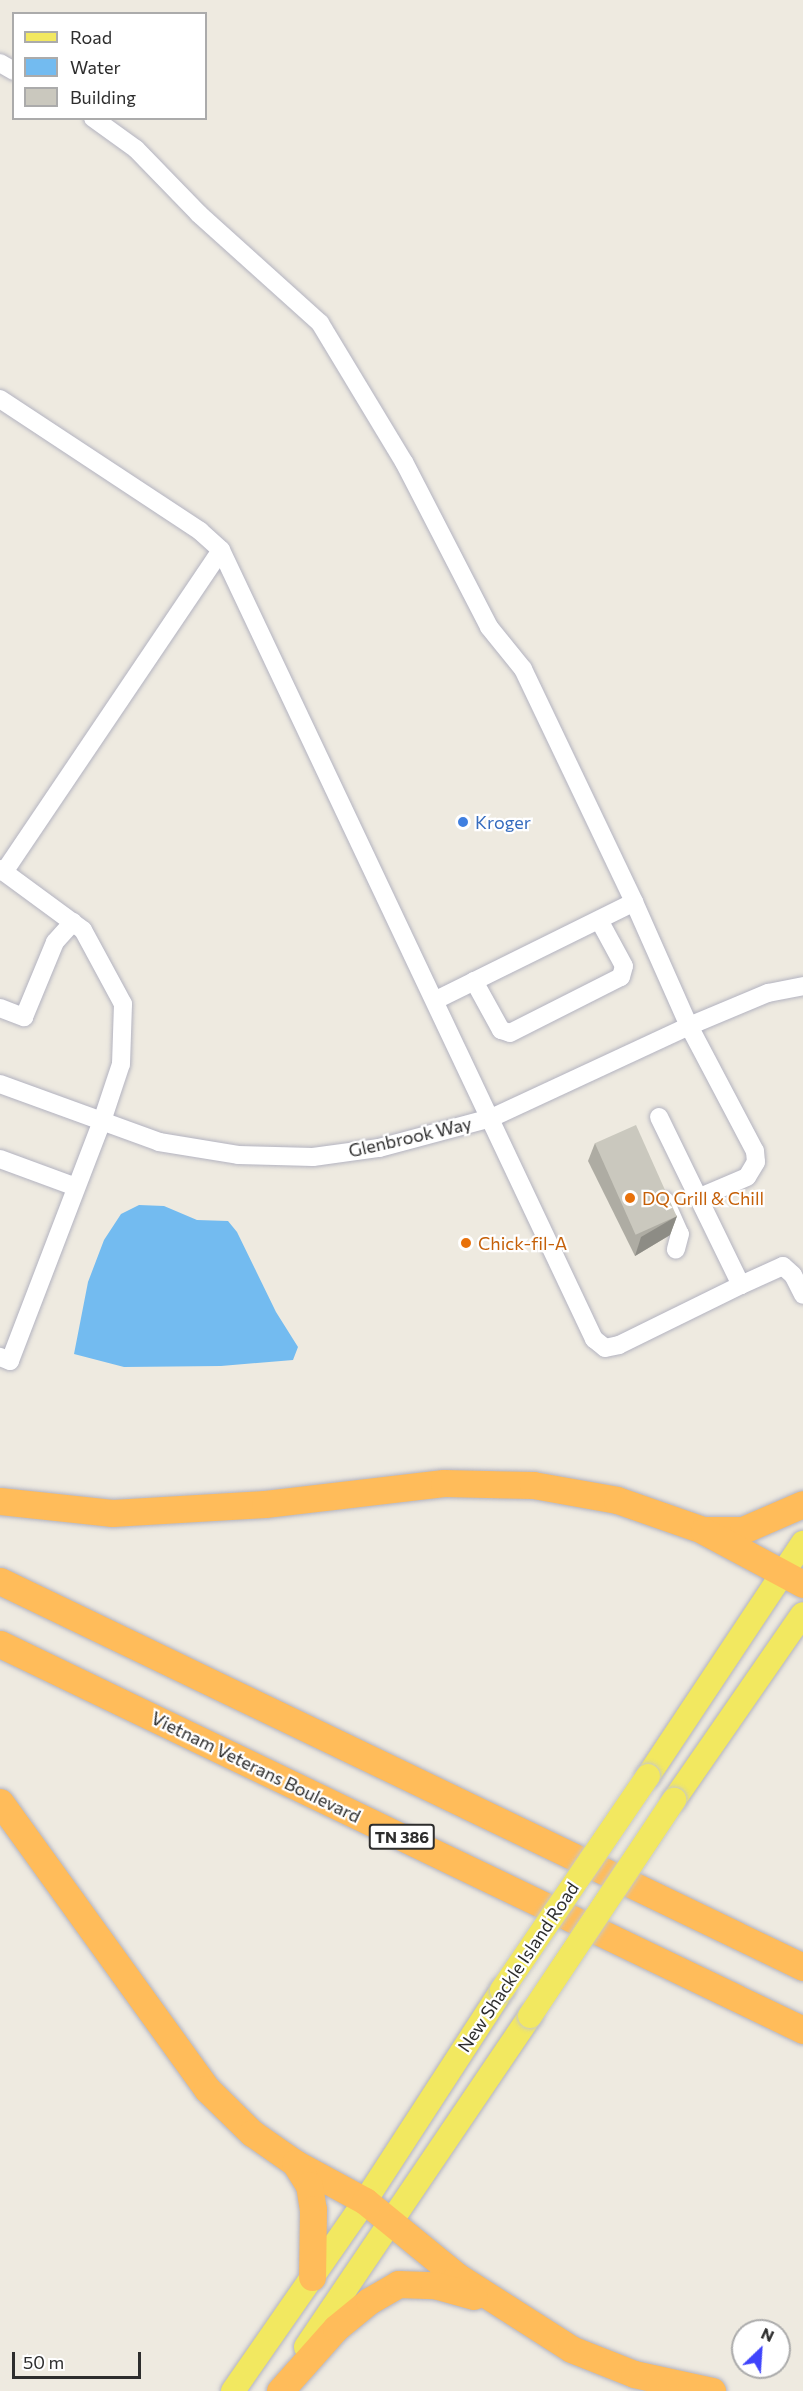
<!DOCTYPE html>
<style>
body{margin:0}
#map{position:relative;width:803px;height:2391px;overflow:hidden;background:#eeeae0;font-family:Commissioner,sans-serif}
div>[style]{position:absolute}
[style*='--x']{left:calc(var(--x)*1px);top:calc(var(--y)*1px);width:calc(var(--w)*1px);rotate:calc(var(--a)*1deg)}
.water>*{inset:0;background:#73bbf0}
.roads{filter:drop-shadow(0 0 2px #b3b3c0) drop-shadow(0 0 2px #b3b3c0)}
.minor>*{height:18px;margin:-9px;padding:0 9px;transform-origin:9px;border-radius:9px;background:#fff}
.major>*{height:24px;margin:-12px;padding:0 12px;transform-origin:12px;border-radius:12px;background:#f2e860}
.highway>*{height:27px;margin:-13.5px;padding:0 13.5px;transform-origin:13.5px;border-radius:13.5px;background:#ffbc5a}
.bridges{filter:drop-shadow(0 0 2px #c8c8c8) drop-shadow(0 0 2px #c8c8c8)}
.major-bridge>*{height:24px;margin:-12px;padding:0 12px;transform-origin:12px;border-radius:12px;background:#f2e860}
.wall>*{inset:0;background:#aeaca3}
.shaded-wall>*{inset:0;background:#8d8c85}
.building>*{inset:0;background:#cac8be;transform-origin:0 0}
.dots>*{width:16px;height:16px;translate:-50% -50%;box-sizing:border-box;border:3px solid #fff;border-radius:50%}
span{translate:-50% -50%;white-space:nowrap;text-align:center;line-height:1.15;-webkit-text-stroke:4.5px #fff;paint-order:stroke}
.shield-label span{padding:2px 4px;background:#fff;border:2px solid;border-radius:4px;-webkit-text-stroke-width:0}
.shield-label{font-size:16px;color:#2d2d2d;font-weight:700}
.shop-label{font-size:18px;color:#366cbe}
.left{translate:0 -50%;text-align:left}
.street-label{font-size:18px;color:#2d2d2d}
.food-label{font-size:18px;color:#c56008}
.legend{position:absolute;left:12px;top:12px;width:195px;height:108px;box-sizing:border-box;background:#fff;border:2px solid #ababab;margin:0;padding:8px 10px;list-style:none;font-size:18px;color:#2d2d2d}
.legend li{display:flex;align-items:center;gap:12px;height:30px}
.legend b{width:30px;border:2px solid #ababab}
.north{position:absolute;left:731px;top:2319px;width:60px;height:60px;box-sizing:border-box;background:#fff;border:2px solid #ababab;border-radius:50%;rotate:25deg;font-size:16px;font-weight:700;line-height:24px;text-align:center;color:#2d2d2d}
.north::after{content:'';display:block;margin:auto;width:21px;height:27px;background:#3f44fc;clip-path:polygon(50% 0,100% 100%,50% 72%,0 100%)}
.scale{position:absolute;left:12px;top:2352px;width:129px;height:27px;box-sizing:border-box;border:3px solid #2d2d2d;border-top:0;padding-left:8px;font-size:18px;line-height:21px;white-space:nowrap;color:#2d2d2d;-webkit-text-stroke:4px #fff;paint-order:stroke}
</style>
<div id="map">
<div class="water">
<i style="clip-path:polygon(139px 1205px,164px 1206px,197px 1220px,228px 1221px,237px 1232px,276px 1312px,298px 1347px,293px 1360px,221px 1366px,124px 1367px,74px 1354px,88px 1282px,104px 1240px,121px 1214px)"></i>
</div>
<div class="roads">
<div class="minor">
<i style="--x:0;--y:63;--w:16;--a:30"></i>
<i style="--x:93;--y:118;--w:53;--a:35.8"></i>
<i style="--x:136;--y:149;--w:91;--a:45.9"></i>
<i style="--x:199;--y:214;--w:163;--a:42"></i>
<i style="--x:320;--y:323;--w:162;--a:58.9"></i>
<i style="--x:404;--y:462;--w:186;--a:62.7"></i>
<i style="--x:489;--y:627;--w:54;--a:51"></i>
<i style="--x:523;--y:669;--w:258;--a:64.5"></i>
<i style="--x:0;--y:399;--w:240;--a:33.4"></i>
<i style="--x:200;--y:531;--w:28;--a:42"></i>
<i style="--x:221;--y:550;--w:873;--a:64.7"></i>
<i style="--x:594;--y:1339;--w:14;--a:39"></i>
<i style="--x:605;--y:1348;--w:14;--a:-12"></i>
<i style="--x:619;--y:1345;--w:136;--a:-26.2"></i>
<i style="--x:0;--y:869;--w:103;--a:36.3"></i>
<i style="--x:83;--y:930;--w:84;--a:61.6"></i>
<i style="--x:123;--y:1004;--w:60;--a:91.9"></i>
<i style="--x:121;--y:1064;--w:60;--a:108.4"></i>
<i style="--x:102;--y:1121;--w:257;--a:111"></i>
<i style="--x:10;--y:1361;--w:11;--a:-158"></i>
<i style="--x:4;--y:872;--w:388;--a:-56"></i>
<i style="--x:474;--y:981;--w:56;--a:61.1"></i>
<i style="--x:501;--y:1030;--w:9;--a:18"></i>
<i style="--x:510;--y:1033;--w:124;--a:-26.8"></i>
<i style="--x:621;--y:977;--w:11;--a:-75"></i>
<i style="--x:624;--y:966;--w:52;--a:-118.5"></i>
<i style="--x:436;--y:1000;--w:221;--a:-26.3"></i>
<i style="--x:634;--y:902;--w:136;--a:66.1"></i>
<i style="--x:689;--y:1026;--w:141;--a:62.2"></i>
<i style="--x:755;--y:1151;--w:11;--a:85"></i>
<i style="--x:756;--y:1162;--w:17;--a:121"></i>
<i style="--x:747;--y:1177;--w:53;--a:156.8"></i>
<i style="--x:0;--y:1008;--w:26;--a:21"></i>
<i style="--x:24;--y:1017;--w:81;--a:-67.5"></i>
<i style="--x:55;--y:942;--w:27;--a:-48"></i>
<i style="--x:0;--y:1084;--w:169;--a:20"></i>
<i style="--x:159;--y:1142;--w:80;--a:9.3"></i>
<i style="--x:238;--y:1155;--w:75;--a:1.5"></i>
<i style="--x:313;--y:1157;--w:67;--a:-7.8"></i>
<i style="--x:379;--y:1148;--w:116;--a:-15"></i>
<i style="--x:491;--y:1118;--w:218;--a:-24.9"></i>
<i style="--x:689;--y:1026;--w:86;--a:-22.7"></i>
<i style="--x:768;--y:993;--w:36;--a:-11"></i>
<i style="--x:659;--y:1117;--w:187;--a:64"></i>
<i style="--x:741;--y:1285;--w:46;--a:-24.3"></i>
<i style="--x:783;--y:1266;--w:13;--a:42"></i>
<i style="--x:793;--y:1275;--w:22;--a:63"></i>
<i style="--x:0;--y:1159;--w:81;--a:20.2"></i>
<i style="--x:665;--y:1201;--w:36;--a:66"></i>
<i style="--x:680;--y:1234;--w:16;--a:105"></i>
</div>
<div class="major">
<i style="--x:648;--y:1776;--w:280;--a:-56.4"></i>
<i style="--x:674;--y:1800;--w:226;--a:-55.3"></i>
<i style="--x:306;--y:2347;--w:400;--a:-55.9"></i>
<i style="--x:233;--y:2391;--w:231;--a:-55.2"></i>
<i style="--x:365;--y:2201;--w:252;--a:-57"></i>
</div>
<div class="highway">
<i style="--x:0;--y:1501;--w:113;--a:6.1"></i>
<i style="--x:112;--y:1513;--w:153;--a:-3.4"></i>
<i style="--x:265;--y:1504;--w:180;--a:-6.7"></i>
<i style="--x:444;--y:1483;--w:89;--a:1.3"></i>
<i style="--x:533;--y:1485;--w:85;--a:10.1"></i>
<i style="--x:617;--y:1500;--w:91;--a:19.2"></i>
<i style="--x:703;--y:1530;--w:40;--a:0"></i>
<i style="--x:743;--y:1530;--w:65;--a:-23.4"></i>
<i style="--x:704;--y:1531;--w:112;--a:28.2"></i>
<i style="--x:0;--y:1581;--w:891;--a:25.67"></i>
<i style="--x:0;--y:1644;--w:891;--a:25.67"></i>
<i style="--x:0;--y:1802;--w:354;--a:54.2"></i>
<i style="--x:207;--y:2089;--w:63;--a:44.4"></i>
<i style="--x:252;--y:2133;--w:52;--a:34.9"></i>
<i style="--x:295;--y:2163;--w:80;--a:28.5"></i>
<i style="--x:365;--y:2201;--w:119;--a:39.2"></i>
<i style="--x:457;--y:2276;--w:135;--a:32.6"></i>
<i style="--x:571;--y:2349;--w:68;--a:21.6"></i>
<i style="--x:634;--y:2374;--w:80;--a:12.3"></i>
<i style="--x:295;--y:2163;--w:26;--a:58"></i>
<i style="--x:309;--y:2185;--w:24;--a:81"></i>
<i style="--x:313;--y:2209;--w:68;--a:90.8"></i>
<i style="--x:280;--y:2391;--w:84;--a:-48.4"></i>
<i style="--x:336;--y:2328;--w:43;--a:-39.3"></i>
<i style="--x:369;--y:2301;--w:34;--a:-30"></i>
<i style="--x:398;--y:2284;--w:36;--a:2"></i>
<i style="--x:434;--y:2285;--w:41;--a:15.4"></i>
</div>
</div>
<div class="bridges">
<div class="major-bridge">
<i style="--x:502;--y:1990;--w:259;--a:-55.7"></i>
<i style="--x:530;--y:2016;--w:260;--a:-56.3"></i>
</div>
</div>
<div class="wall">
<i style="clip-path:polygon(595px 1143px,677px 1216px,670px 1235px,635px 1256px,588px 1161px)"></i>
</div>
<div class="shaded-wall">
<i style="clip-path:polygon(677px 1216px,670px 1235px,635px 1256px,641px 1237px)"></i>
</div>
<div class="building">
<i style="left:636px;top:1125px;width:100px;height:45px;rotate:66deg"></i>
</div>
<div class="dots">
<i style="left:463px;top:822px;background:#3f7fe0"></i>
<i style="left:630px;top:1198px;background:#e8710a"></i>
<i style="left:466px;top:1243px;background:#e8710a"></i>
</div>
<div class="shield-label">
<span style="left:402px;top:1837px">TN 386</span>
</div>
<div class="shop-label">
<span class="left" style="left:475px;top:822px">Kroger</span>
</div>
<div class="street-label">
<span style="left:410px;top:1137px;rotate:-13deg">Glenbrook Way</span>
<span style="left:256px;top:1767px;rotate:26deg">Vietnam Veterans Boulevard</span>
<span style="left:518px;top:1967px;rotate:-56deg">New Shackle Island Road</span>
</div>
<div class="food-label">
<span class="left" style="left:642px;top:1198px">DQ Grill &amp; Chill</span>
<span class="left" style="left:478px;top:1243px">Chick-fil-A</span>
</div>
<ul class="legend">
<li><b style="height:8px;background:#f2e860"></b>Road</li>
<li><b style="height:16px;background:#73bbf0"></b>Water</li>
<li><b style="height:16px;background:#cac8be"></b>Building</li>
</ul>
<div class="north">N</div>
<div class="scale">50 m</div>
</div>
